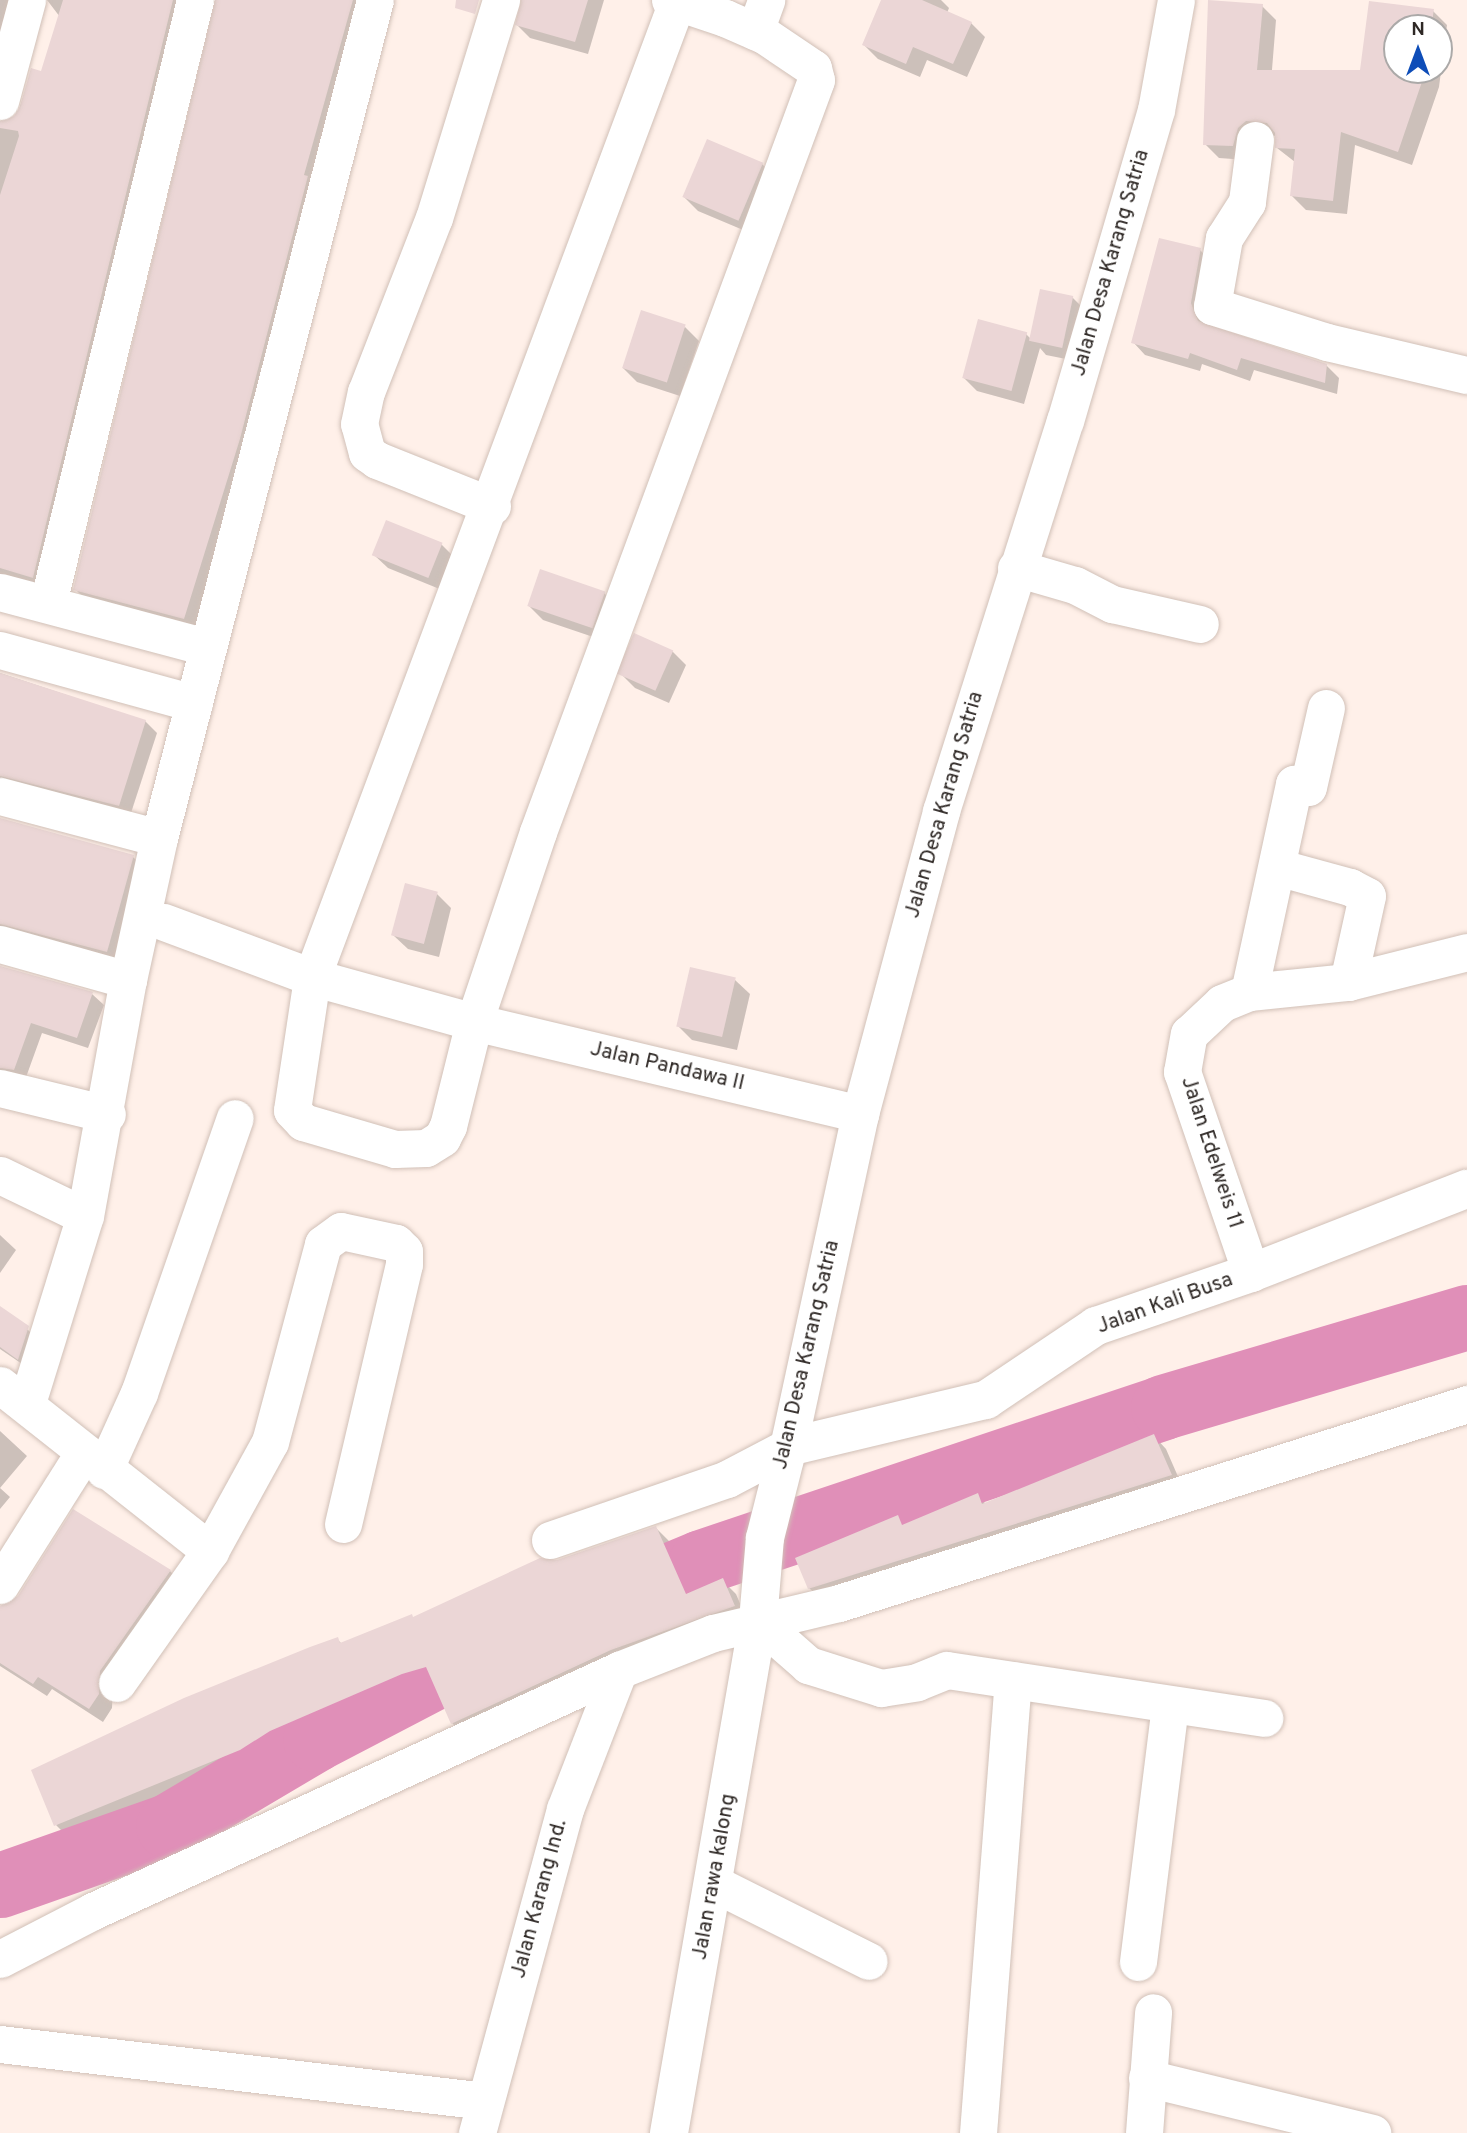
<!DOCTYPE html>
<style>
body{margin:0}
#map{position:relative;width:1467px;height:2133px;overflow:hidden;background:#fff0e9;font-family:Overpass,sans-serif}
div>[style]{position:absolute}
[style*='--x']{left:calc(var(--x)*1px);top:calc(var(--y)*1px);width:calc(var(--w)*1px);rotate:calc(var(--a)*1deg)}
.shadow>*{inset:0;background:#0003}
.river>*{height:65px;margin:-32.5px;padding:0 32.5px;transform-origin:32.5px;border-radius:32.5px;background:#e08fb8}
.building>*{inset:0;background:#ebd6d6;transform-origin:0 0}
.roads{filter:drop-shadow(0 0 2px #d1c0b7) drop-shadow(0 0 2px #d1c0b7)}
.street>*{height:37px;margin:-18.5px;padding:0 18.5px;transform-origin:18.5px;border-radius:18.5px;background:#fff}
.secondary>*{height:38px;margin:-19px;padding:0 19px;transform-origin:19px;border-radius:19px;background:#fff}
span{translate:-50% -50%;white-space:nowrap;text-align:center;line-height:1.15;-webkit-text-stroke:5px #fff;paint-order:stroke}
.street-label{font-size:21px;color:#2e2825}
.north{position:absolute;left:1383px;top:14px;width:70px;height:70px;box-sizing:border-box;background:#fff;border:2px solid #aba9a8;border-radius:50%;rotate:0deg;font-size:19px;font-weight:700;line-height:28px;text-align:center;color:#2e2825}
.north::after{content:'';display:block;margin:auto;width:24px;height:32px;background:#0e4db8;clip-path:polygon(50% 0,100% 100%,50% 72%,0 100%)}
</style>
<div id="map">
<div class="shadow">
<i style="clip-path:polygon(0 0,27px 0,0 74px)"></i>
<i style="clip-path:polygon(47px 0,195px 0,45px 590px,0 575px,0 122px,17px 116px,32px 70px,42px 73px,60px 17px)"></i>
<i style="clip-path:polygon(216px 0,373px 0,197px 631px,88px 602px,75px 589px)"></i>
<i style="clip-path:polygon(522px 0,604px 0,588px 54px,530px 38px,517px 25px)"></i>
<i style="clip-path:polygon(883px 0,941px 0,949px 8px,947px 13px,971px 23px,985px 37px,967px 77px,927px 60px,920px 77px,878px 59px,864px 45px)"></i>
<i style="clip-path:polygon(evenodd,1371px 3px,1433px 11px,1447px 25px,1439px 87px,1412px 165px,1355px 145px,1347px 214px,1306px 210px,1292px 196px,1295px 162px,1277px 148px,1276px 136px,1261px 134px,1247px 160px,1219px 158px,1205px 144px,1262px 6px,1276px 20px,1271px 82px,1360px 86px,1371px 3px,1397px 28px,1439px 28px,1439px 70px,1397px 70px,1397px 28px)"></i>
<i style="clip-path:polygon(762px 164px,776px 178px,755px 235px,698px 211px,684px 197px)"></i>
<i style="clip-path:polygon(1200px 250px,1213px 263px,1203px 317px,1206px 326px,1326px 365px,1339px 378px,1337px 394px,1254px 370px,1250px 381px,1202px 364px,1200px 371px,1145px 355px,1133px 342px)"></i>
<i style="clip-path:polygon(1072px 297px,1086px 311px,1076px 361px,1046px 355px,1040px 348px,1024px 404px,977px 391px,963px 377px,1026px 334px,1032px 340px)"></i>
<i style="clip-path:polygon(685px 327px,699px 341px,680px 396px,637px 382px,623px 368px)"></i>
<i style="clip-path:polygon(441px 544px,455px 558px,442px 590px,388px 568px,373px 554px)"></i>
<i style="clip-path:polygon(604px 593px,618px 607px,605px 641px,543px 620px,529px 606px)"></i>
<i style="clip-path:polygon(672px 651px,686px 665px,669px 703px,635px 688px,621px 674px)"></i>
<i style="clip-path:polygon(0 673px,145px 721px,157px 733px,130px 816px,0 791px)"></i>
<i style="clip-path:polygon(0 820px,133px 857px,144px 868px,118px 962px,0 938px)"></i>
<i style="clip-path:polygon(437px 894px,451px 908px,439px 957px,408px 949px,393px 935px)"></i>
<i style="clip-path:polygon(0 968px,92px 994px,104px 1005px,88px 1048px,42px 1033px,25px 1080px,0 1078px)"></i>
<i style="clip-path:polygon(735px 980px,750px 994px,737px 1050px,692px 1040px,678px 1026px)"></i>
<i style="clip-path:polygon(0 1235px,16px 1250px,0 1273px)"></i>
<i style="clip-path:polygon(0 1307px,40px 1340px,31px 1370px,0 1349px)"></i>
<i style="clip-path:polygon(0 1431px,27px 1456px,0 1488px,10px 1497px,0 1509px)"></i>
<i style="clip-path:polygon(1154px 1436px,1166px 1449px,1183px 1488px,822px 1600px,809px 1588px,898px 1517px,906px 1525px,977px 1495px,986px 1504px)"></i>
<i style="clip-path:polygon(656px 1528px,670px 1542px,692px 1593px,722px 1580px,736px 1594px,747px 1620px,466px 1737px,452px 1723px,435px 1682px,70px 1839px,56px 1825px,337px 1639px,342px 1644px,414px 1619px)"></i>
<i style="clip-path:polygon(170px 1571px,183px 1585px,113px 1685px,112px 1708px,103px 1722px,52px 1689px,47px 1696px,0 1666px,0 1607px)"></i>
</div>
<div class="river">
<i style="--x:0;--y:1885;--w:178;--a:-19.4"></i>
<i style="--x:168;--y:1826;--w:171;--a:-30.6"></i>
<i style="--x:315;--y:1739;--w:173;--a:-27.6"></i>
<i style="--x:468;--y:1659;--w:252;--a:-22.6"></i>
<i style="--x:701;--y:1562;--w:487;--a:-18.5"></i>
<i style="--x:1163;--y:1407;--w:317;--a:-16.5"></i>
</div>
<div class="building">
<i style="clip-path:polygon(63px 0,173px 0,33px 578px,0 568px,0 195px,19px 136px,18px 131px,0 128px,0 121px,14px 116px,20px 107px,31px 68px,41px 71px)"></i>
<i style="clip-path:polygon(215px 0,353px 0,304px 175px,308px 176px,240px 439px,184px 619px,73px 590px)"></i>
<i style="clip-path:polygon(456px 0,479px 0,475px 14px,455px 8px)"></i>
<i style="clip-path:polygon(521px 0,588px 0,575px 42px,515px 25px)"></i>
<i style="clip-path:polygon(881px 0,922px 0,972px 22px,953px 64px,913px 47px,906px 64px,862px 45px)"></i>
<i style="clip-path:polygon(1208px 0,1263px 4px,1257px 70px,1360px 70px,1369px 1px,1434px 9px,1431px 28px,1397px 28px,1397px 70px,1426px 70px,1398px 152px,1341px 132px,1333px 201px,1290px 196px,1295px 149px,1275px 148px,1275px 133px,1267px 123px,1246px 121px,1238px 128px,1233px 146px,1203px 145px)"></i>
<i style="left:707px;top:139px;width:61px;height:63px;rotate:23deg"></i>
<i style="clip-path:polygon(1159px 238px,1201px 248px,1191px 303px,1198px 321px,1327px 364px,1325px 383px,1241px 358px,1237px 370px,1190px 353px,1188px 359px,1131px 343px)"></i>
<i style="left:1040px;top:289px;width:34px;height:53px;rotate:12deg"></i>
<i style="left:641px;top:310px;width:47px;height:61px;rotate:18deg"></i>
<i style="left:978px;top:319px;width:51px;height:61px;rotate:15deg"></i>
<i style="left:386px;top:520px;width:61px;height:38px;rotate:22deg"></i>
<i style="left:540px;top:569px;width:69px;height:39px;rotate:19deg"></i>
<i style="left:634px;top:633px;width:43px;height:44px;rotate:24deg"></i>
<i style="clip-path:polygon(0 673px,146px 720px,119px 806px,0 776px)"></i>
<i style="clip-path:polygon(0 818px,134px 855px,107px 952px,0 924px)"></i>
<i style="left:405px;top:883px;width:34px;height:54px;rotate:15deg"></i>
<i style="clip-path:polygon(0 966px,93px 992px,77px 1038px,31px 1023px,14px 1070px,0 1068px)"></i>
<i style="left:690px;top:967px;width:47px;height:61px;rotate:13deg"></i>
<i style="clip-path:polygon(0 1306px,29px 1326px,18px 1360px,0 1347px)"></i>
<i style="clip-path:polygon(1154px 1434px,1172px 1475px,808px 1589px,795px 1558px,898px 1515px,902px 1525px,978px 1493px,982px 1504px)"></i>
<i style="clip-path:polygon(73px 1509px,171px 1570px,100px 1671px,99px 1694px,89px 1709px,38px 1677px,33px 1684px,0 1663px,0 1606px,18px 1596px)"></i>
<i style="clip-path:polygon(656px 1526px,686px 1594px,723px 1578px,735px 1606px,611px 1650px,451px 1724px,426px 1667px,402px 1674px,270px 1731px,240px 1750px,54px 1826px,31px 1770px,184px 1698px,310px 1647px,338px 1637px,340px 1643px,412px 1614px,413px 1617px,540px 1558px,557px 1560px)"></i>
</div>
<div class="roads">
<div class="street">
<i style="--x:670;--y:0;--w:7;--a:16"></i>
<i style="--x:677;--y:2;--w:51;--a:18.4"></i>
<i style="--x:725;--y:18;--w:43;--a:23.6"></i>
<i style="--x:764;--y:35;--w:59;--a:34"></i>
<i style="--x:813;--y:68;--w:12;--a:76"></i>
<i style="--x:816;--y:80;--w:802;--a:110.29"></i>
<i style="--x:538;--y:832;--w:200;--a:108.6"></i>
<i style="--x:474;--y:1022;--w:107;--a:104"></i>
<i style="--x:448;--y:1126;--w:13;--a:117"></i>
<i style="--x:442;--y:1138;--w:19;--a:148"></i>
<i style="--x:426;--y:1148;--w:31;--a:178"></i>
<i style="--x:395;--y:1149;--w:96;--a:-163.6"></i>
<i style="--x:303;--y:1122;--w:16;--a:-133"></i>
<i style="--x:292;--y:1110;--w:134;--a:-81.4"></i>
<i style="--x:312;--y:977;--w:1041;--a:-69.48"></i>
<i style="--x:755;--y:31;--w:33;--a:-70"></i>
<i style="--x:0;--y:101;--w:105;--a:-75"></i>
<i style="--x:1255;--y:140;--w:63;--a:97.4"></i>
<i style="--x:1247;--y:202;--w:43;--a:122.6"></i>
<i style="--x:1224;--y:238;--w:69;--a:100"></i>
<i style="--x:1212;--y:306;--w:121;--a:17.4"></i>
<i style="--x:1327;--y:342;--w:144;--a:13.3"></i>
<i style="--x:492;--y:506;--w:124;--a:-158.2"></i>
<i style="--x:377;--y:460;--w:12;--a:-145"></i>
<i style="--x:367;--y:453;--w:30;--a:-105"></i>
<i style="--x:359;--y:424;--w:33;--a:-78"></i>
<i style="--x:366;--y:392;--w:187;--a:-68.7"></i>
<i style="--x:434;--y:218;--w:228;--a:-72.9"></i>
<i style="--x:1016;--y:568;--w:61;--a:16.1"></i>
<i style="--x:1075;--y:585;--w:42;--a:27.2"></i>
<i style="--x:1112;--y:604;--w:90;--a:12.8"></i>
<i style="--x:0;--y:592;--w:214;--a:14.9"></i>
<i style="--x:48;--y:603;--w:621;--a:-76.3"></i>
<i style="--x:0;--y:650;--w:201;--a:15.3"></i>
<i style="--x:0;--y:796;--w:164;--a:14.8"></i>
<i style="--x:1277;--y:867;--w:76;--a:15.3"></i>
<i style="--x:1350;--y:887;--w:19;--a:28"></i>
<i style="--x:1367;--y:896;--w:88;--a:102.5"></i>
<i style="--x:164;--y:922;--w:158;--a:20.4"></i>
<i style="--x:312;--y:977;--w:168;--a:15.5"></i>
<i style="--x:474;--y:1022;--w:397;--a:13.4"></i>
<i style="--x:0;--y:944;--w:133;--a:15.7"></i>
<i style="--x:1249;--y:992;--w:213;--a:-77.8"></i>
<i style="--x:1294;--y:784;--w:14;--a:12"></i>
<i style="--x:1308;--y:787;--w:81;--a:-77.2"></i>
<i style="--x:0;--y:1088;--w:110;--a:13.7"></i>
<i style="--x:0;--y:1175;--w:94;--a:25.8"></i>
<i style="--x:1251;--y:1273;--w:213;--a:-108.9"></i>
<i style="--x:1182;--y:1072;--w:39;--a:-80"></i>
<i style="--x:1189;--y:1034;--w:45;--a:-43.2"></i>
<i style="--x:1222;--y:1003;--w:29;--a:-22"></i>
<i style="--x:1249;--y:992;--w:100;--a:-5.8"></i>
<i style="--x:1348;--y:982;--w:123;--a:-14.1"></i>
<i style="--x:0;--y:1385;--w:268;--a:38.3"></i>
<i style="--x:27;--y:1403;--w:196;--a:-72.8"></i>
<i style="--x:85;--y:1216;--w:240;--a:-79.7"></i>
<i style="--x:128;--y:980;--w:145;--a:-77.7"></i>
<i style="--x:159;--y:838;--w:865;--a:-75.55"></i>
<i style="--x:104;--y:1470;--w:85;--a:-65.6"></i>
<i style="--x:139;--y:1393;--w:291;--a:-70.8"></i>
<i style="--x:550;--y:1540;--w:187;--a:-19"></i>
<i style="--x:727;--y:1479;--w:69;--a:-27.7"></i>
<i style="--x:788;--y:1447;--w:341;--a:-77.8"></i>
<i style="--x:860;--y:1114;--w:314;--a:-75"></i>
<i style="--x:941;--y:811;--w:409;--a:-72.4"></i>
<i style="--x:1065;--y:421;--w:324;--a:-73.7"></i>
<i style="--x:1156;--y:110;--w:112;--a:-79.7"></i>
<i style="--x:0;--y:1585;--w:157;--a:-57.7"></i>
<i style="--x:758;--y:1621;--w:67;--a:41.3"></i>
<i style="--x:808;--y:1665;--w:77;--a:17.5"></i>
<i style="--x:881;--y:1688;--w:36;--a:-9"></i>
<i style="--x:917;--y:1682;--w:32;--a:-22"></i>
<i style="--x:947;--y:1670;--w:321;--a:8.6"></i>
<i style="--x:117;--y:1683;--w:161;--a:-54.8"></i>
<i style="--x:210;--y:1551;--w:124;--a:-61.2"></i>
<i style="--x:270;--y:1442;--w:205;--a:-75"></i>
<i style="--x:323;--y:1244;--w:22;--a:-36"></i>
<i style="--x:341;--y:1231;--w:56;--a:12.3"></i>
<i style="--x:396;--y:1243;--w:11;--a:45"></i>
<i style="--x:404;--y:1251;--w:13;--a:90"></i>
<i style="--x:404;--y:1264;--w:267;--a:103.2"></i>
<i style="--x:713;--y:1883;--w:174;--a:26.6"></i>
<i style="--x:0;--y:1959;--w:105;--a:-27.3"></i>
<i style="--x:93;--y:1911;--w:579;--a:-24.62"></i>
<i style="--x:619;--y:1670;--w:101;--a:-21.5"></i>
<i style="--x:713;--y:1633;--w:130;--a:-13.4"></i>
<i style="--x:839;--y:1603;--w:659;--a:-17.58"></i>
<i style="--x:1138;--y:1962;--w:258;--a:-82.9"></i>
<i style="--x:0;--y:2044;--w:488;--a:6.7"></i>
<i style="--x:1147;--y:2078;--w:232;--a:13.7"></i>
<i style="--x:477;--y:2133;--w:336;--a:-74.8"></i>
<i style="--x:565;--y:1809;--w:149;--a:-68.8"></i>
<i style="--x:978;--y:2133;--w:454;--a:-85.6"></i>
<i style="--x:1144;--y:2133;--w:121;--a:-85.7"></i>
</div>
<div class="secondary">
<i style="--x:669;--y:2133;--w:520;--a:-80.14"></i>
<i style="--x:758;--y:1621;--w:83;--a:-85.2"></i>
<i style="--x:765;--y:1538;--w:94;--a:-75.8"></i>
<i style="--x:788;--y:1447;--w:204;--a:-13.4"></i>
<i style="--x:986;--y:1400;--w:133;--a:-33.9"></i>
<i style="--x:1096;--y:1326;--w:164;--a:-18.9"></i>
<i style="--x:1251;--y:1273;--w:232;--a:-21.3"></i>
</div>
</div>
<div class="street-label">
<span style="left:1111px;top:263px;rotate:-74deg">Jalan Desa Karang Satria</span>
<span style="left:945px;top:805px;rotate:-74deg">Jalan Desa Karang Satria</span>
<span style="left:667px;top:1067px;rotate:13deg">Jalan Pandawa II</span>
<span style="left:1211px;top:1153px;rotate:72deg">Jalan Edelweis 11</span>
<span style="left:1165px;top:1304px;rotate:-20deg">Jalan Kali Busa</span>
<span style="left:807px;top:1355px;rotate:-77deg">Jalan Desa Karang Satria</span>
<span style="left:715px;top:1877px;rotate:-80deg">Jalan rawa kalong</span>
<span style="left:540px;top:1899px;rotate:-75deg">Jalan Karang Ind.</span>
</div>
<div class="north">N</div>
</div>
